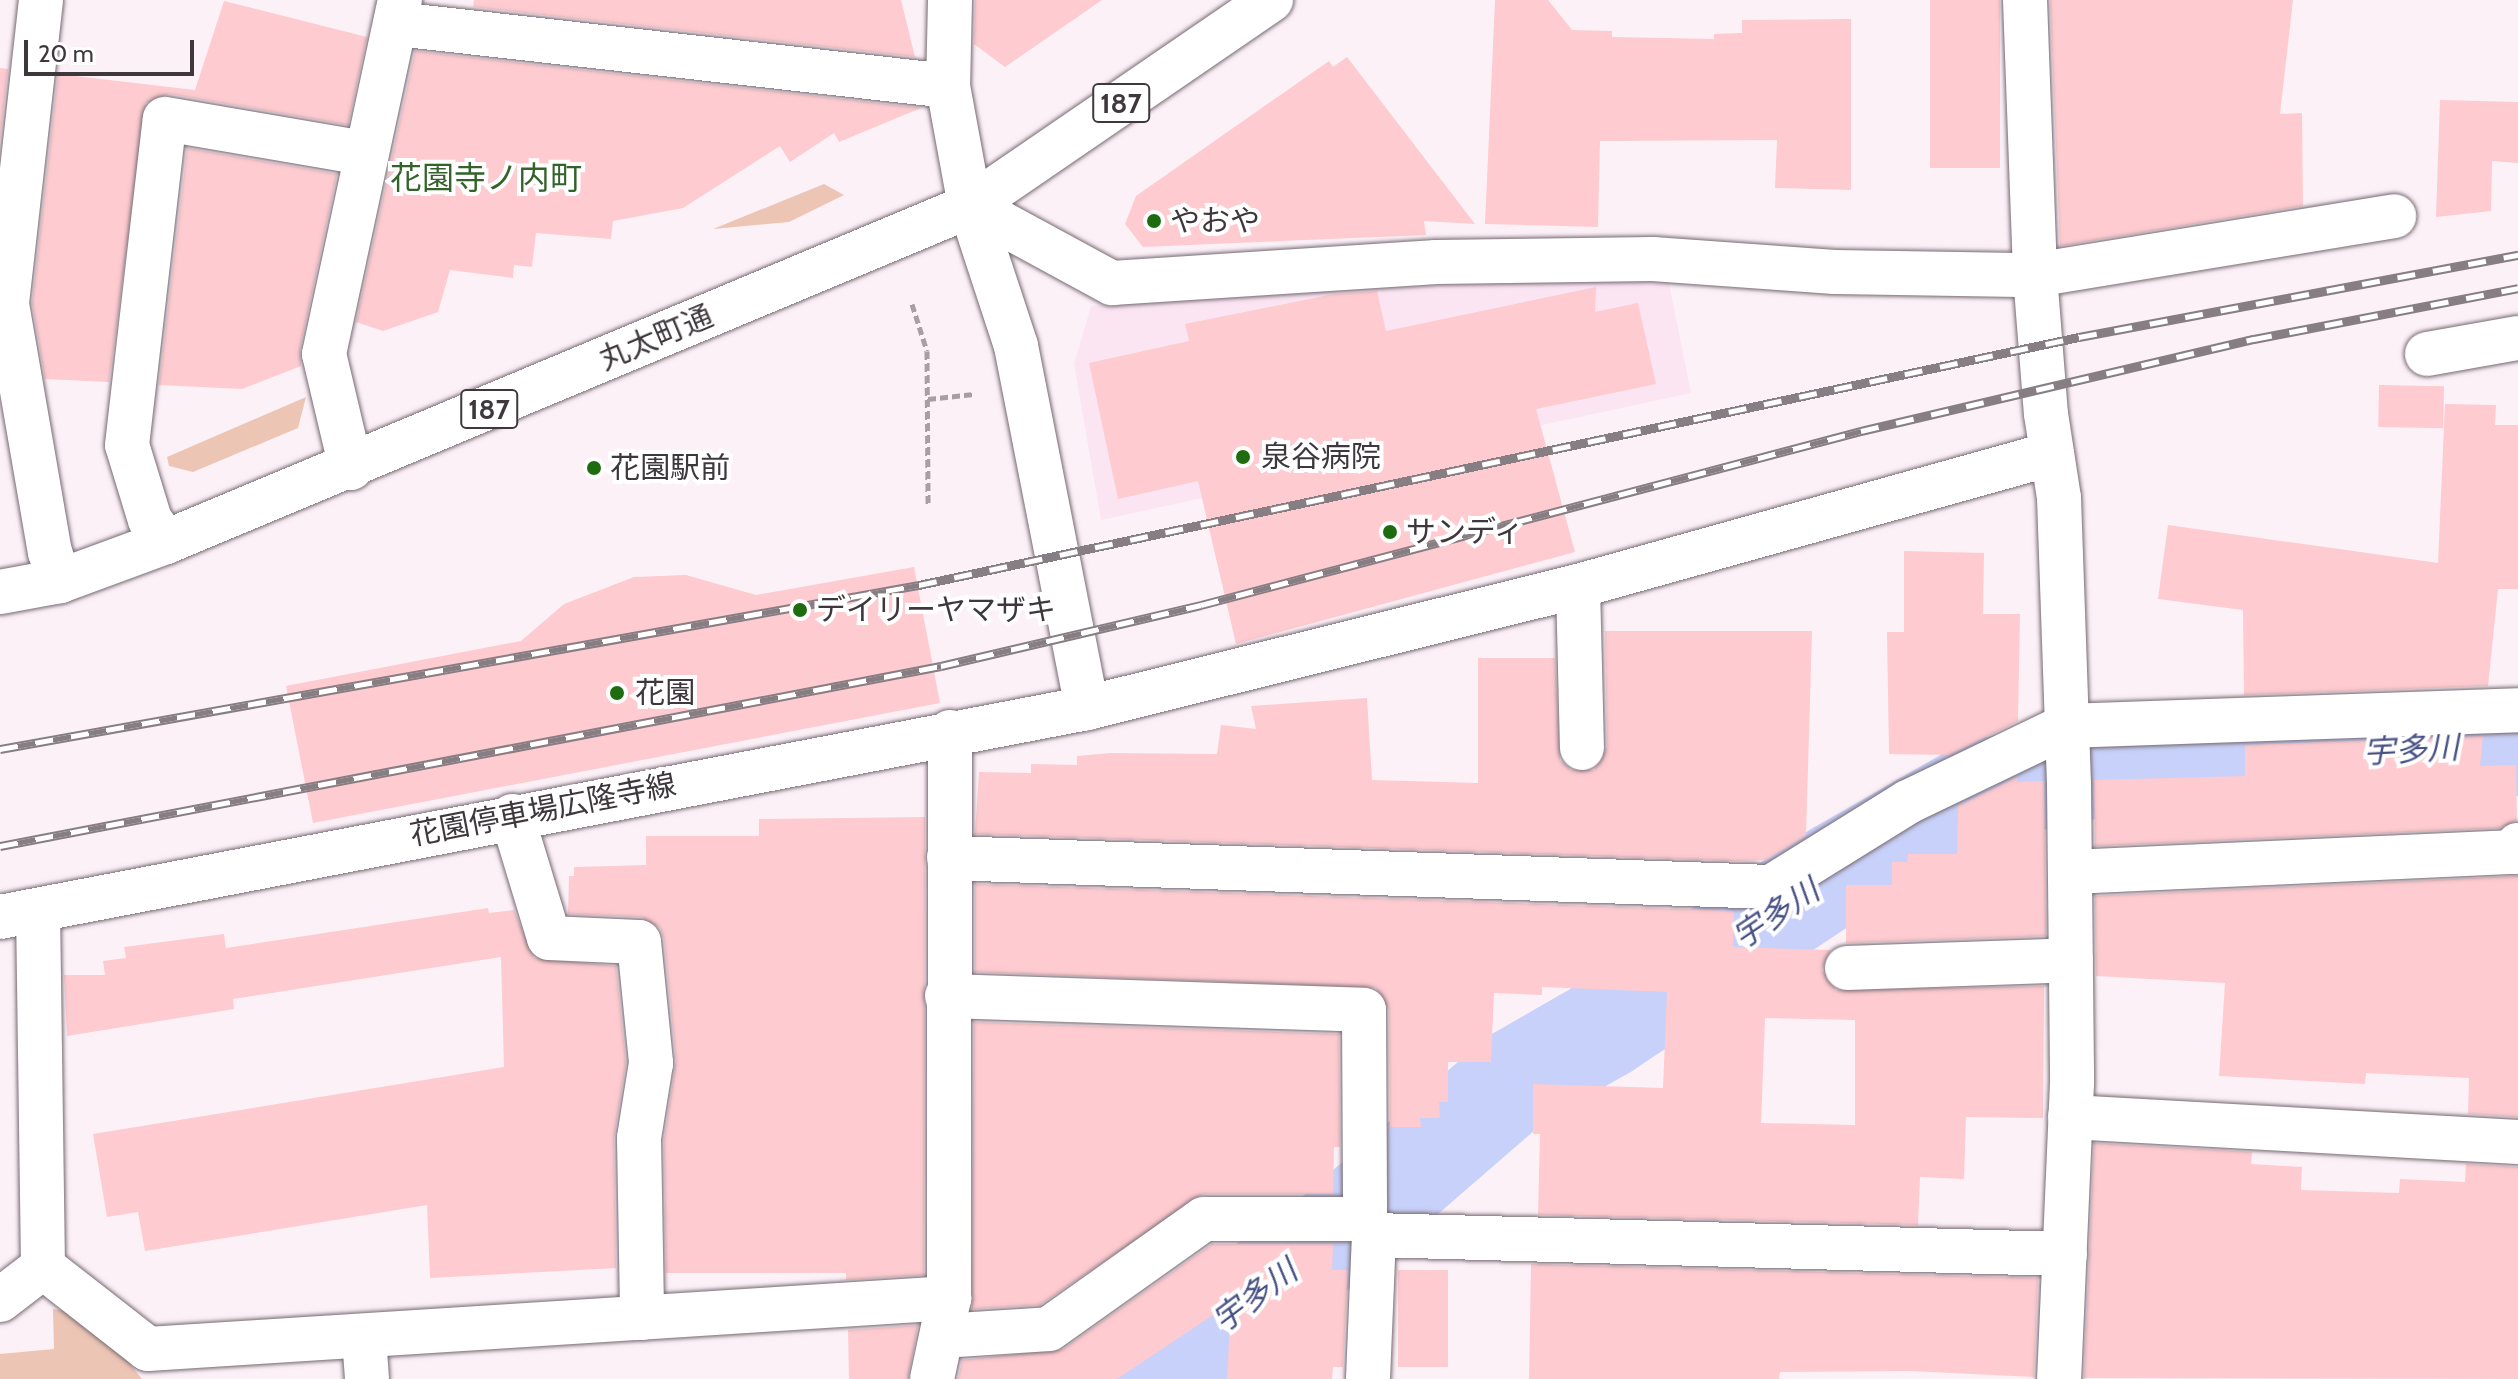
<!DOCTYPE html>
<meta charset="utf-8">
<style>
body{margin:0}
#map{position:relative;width:2518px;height:1379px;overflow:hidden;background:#fdf1f8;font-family:Cabin,"Noto Sans JP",sans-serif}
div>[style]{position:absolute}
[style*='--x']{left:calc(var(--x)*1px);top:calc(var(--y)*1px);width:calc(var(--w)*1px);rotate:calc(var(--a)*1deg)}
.built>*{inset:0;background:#fbe5f3}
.green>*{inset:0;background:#ecc5b5}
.river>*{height:102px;margin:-51px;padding:0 51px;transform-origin:51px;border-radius:51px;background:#c8d1f9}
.building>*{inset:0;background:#fdcbd0;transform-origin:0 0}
.path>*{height:5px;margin-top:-2.5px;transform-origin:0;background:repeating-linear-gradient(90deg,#a89fa5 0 8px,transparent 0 12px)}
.roads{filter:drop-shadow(0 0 2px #766972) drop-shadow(0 0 2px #766972)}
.minor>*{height:44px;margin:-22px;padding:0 22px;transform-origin:22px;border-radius:22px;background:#fff}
.major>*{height:44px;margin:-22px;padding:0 22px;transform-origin:22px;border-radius:22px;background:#fff}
.rail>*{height:9px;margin-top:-4.5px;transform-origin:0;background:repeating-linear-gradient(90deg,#fff 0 18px,#867e83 0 36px);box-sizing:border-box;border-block:2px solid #867e83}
.dots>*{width:22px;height:22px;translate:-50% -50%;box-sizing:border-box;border:4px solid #fff;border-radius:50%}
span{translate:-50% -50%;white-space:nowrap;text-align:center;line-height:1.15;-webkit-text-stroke:8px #fff;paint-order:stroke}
.shield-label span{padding:2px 6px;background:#fff;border:2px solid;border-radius:6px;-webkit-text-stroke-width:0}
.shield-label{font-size:28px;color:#3e383c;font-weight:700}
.poi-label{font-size:30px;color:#3e383c}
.left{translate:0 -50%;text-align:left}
.street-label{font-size:30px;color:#3e383c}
.neighbourhood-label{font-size:32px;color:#33632b}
.water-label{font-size:32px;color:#485185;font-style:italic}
.scale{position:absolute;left:24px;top:40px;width:170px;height:36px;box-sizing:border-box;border:4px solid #3e383c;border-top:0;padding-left:10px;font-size:24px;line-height:28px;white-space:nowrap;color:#3e383c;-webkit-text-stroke:6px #fff;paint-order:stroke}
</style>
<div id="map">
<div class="built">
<i style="clip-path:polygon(1584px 280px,1669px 283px,1691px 393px,1101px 520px,1074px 364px,1091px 306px,1297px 291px)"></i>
</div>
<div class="green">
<i style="clip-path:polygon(824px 184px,844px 195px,789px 222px,713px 229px)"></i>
<i style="clip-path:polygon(306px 397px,298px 428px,193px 472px,169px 466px,167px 457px)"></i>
<i style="clip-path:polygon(53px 1309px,90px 1315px,142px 1379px,0 1379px,0 1354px,54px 1349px)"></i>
</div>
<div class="river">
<i style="--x:1153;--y:1379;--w:106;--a:-41.5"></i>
<i style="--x:1232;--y:1309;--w:118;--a:-35"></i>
<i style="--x:1329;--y:1241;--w:247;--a:-40.9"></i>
<i style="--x:1516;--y:1079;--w:100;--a:-29.9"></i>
<i style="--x:1603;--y:1029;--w:281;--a:-33.7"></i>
<i style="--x:1837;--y:873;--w:167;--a:-29.8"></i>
<i style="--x:1982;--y:790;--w:121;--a:-11.4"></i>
<i style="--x:2101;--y:766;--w:418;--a:-2.9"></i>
</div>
<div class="building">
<i style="clip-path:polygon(474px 0,901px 0,915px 57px,473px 7px)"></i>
<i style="clip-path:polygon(975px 0,1102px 0,1005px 67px,974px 44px)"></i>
<i style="clip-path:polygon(1495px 0,1548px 0,1572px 30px,1612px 31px,1612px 37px,1714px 39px,1714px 34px,1742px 33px,1742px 20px,1851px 19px,1851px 190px,1775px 188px,1777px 140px,1600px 141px,1598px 227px,1485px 224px)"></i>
<i style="left:1930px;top:0;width:70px;height:168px"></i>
<i style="clip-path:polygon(2050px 0,2293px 0,2280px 114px,2302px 113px,2303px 206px,2060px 246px)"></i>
<i style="clip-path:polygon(224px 1px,367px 37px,348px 125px,169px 94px,146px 103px,109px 382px,45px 379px,32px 303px,58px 74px,195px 90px)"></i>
<i style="clip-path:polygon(415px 51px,921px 108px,839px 142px,834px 133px,790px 162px,780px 146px,683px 208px,613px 221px,611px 239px,536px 233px,532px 267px,514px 265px,513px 278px,450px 270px,438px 312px,383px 331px,356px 322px)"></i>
<i style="clip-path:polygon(1347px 57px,1475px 224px,1424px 221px,1426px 235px,1143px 247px,1125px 224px,1136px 196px,1329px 61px,1333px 67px)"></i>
<i style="clip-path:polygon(0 68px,8px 69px,0 142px)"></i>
<i style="clip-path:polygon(2440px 100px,2518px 102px,2518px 163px,2492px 161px,2491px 211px,2436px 217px)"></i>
<i style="clip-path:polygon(187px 148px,337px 174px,300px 349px,301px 366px,242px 389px,159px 385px)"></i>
<i style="clip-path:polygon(1596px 287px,1595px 312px,1638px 303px,1656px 384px,1536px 409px,1575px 552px,1236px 644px,1198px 481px,1118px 499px,1089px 363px,1189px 341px,1185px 324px,1334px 294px,1377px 291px,1386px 331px)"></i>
<i style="left:2379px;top:385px;width:65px;height:42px;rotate:1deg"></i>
<i style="clip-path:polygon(2445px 404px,2496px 405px,2495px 425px,2518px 425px,2518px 589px,2498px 589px,2488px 686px,2244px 695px,2243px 610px,2158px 599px,2168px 525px,2438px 563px)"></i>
<i style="clip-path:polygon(1904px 551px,1984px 553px,1983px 614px,2020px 614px,2018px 721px,1949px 755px,1889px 754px,1887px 632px,1904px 632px)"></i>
<i style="clip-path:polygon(914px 567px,940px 703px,313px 823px,286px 686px,521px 641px,564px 604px,634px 577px,686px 575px,756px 595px)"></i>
<i style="clip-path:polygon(1605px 631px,1812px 631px,1806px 836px,1766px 860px,1736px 861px,975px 834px,979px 772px,1031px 773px,1031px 764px,1077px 765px,1077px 756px,1110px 753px,1217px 754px,1221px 725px,1256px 729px,1251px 706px,1367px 698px,1372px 780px,1478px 783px,1478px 658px,1555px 658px,1560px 760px,1571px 770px,1594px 770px,1607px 747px)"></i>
<i style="clip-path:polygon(2483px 736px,2480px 766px,2516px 765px,2517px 820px,2501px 828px,2095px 846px,2094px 780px,2245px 776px,2245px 745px)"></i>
<i style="clip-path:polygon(2017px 777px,2017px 782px,2044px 781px,2046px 936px,1846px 943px,1846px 885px,1892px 885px,1892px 862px,1907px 862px,1908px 854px,1957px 854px,1958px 806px)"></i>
<i style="clip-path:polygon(925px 817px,924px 1275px,846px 1280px,846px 1273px,666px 1273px,664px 1140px,676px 1061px,664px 939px,660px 928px,641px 917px,568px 914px,569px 876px,574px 876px,574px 867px,646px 865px,646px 836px,759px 836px,759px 819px)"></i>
<i style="clip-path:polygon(2518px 876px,2518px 1117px,2468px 1114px,2469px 1078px,2366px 1073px,2365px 1084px,2219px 1076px,2225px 983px,2096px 976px,2095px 896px)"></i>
<i style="clip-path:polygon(evenodd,975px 884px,1734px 911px,1733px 947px,1831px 950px,1822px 970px,1836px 990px,2044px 986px,2043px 1118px,1966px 1117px,1964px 1179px,1920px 1177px,1918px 1225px,1538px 1215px,1540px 1134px,1533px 1134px,1533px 1084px,1663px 1088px,1667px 992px,1542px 987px,1542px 995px,1494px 993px,1491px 1062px,1448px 1062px,1448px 1102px,1439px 1102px,1440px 1118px,1420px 1118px,1421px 1127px,1390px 1127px,1389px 1010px,1376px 988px,975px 972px,975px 884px,1765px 1018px,1855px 1020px,1855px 1125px,1761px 1123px,1765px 1018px)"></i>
<i style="clip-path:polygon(488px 908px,489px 913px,514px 910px,534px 958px,616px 966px,626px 1062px,614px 1138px,616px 1268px,430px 1278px,427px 1205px,145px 1251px,138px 1212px,107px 1217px,93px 1134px,504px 1067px,501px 957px,233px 999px,234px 1009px,67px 1036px,64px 975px,105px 975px,103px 961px,126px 958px,124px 947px,224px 934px,226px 948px)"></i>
<i style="clip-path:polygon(974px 1022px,1339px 1034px,1340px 1147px,1334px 1147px,1333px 1194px,1203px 1194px,1040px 1305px,972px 1309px)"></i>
<i style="clip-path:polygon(2094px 1143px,2252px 1152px,2251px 1164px,2302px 1167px,2301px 1190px,2399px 1193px,2400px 1179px,2465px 1182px,2466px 1164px,2518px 1167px,2518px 1379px,2084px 1378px)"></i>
<i style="clip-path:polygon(1212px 1244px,1333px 1244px,1332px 1270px,1348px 1270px,1343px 1367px,1333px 1367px,1332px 1379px,1227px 1379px,1231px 1303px,1117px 1379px,958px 1379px,962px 1360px,1063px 1349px)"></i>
<i style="clip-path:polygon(1531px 1264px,2038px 1278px,2034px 1377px,1910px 1371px,1780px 1372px,1779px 1379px,1529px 1379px)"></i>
<i style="left:1398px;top:1270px;width:50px;height:97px"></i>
<i style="clip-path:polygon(918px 1325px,908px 1379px,849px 1379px,848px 1330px)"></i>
</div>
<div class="path">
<i style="--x:912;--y:304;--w:49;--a:72.3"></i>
<i style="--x:927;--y:351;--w:153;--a:89.6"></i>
<i style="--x:928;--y:399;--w:46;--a:-6.2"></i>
</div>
<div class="roads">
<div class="minor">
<i style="--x:41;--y:0;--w:306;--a:96.4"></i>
<i style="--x:7;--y:304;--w:252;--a:80.2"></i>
<i style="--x:50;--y:552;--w:31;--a:71"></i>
<i style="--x:950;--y:0;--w:86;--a:91.3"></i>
<i style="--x:948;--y:86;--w:122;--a:79.6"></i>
<i style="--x:970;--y:206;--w:147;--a:71.8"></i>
<i style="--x:1016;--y:346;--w:369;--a:78.9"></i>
<i style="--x:1087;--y:708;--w:506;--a:-13.95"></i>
<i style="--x:1578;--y:586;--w:492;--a:-15.6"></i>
<i style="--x:2025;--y:0;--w:275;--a:87.9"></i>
<i style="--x:2035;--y:275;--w:139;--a:85.5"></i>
<i style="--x:2046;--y:414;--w:85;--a:81.2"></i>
<i style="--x:2059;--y:498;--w:287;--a:88"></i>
<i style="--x:2069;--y:785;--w:298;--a:89.4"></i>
<i style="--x:2072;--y:1083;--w:296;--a:92.5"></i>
<i style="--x:397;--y:24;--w:554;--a:6.42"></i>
<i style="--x:970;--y:206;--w:162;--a:28.5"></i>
<i style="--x:1112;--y:283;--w:325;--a:-3.7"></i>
<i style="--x:1436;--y:262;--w:217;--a:-0.8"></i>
<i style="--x:1653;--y:259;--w:182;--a:4.1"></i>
<i style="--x:1835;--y:272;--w:200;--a:0.9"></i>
<i style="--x:2035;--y:275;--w:364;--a:-9.3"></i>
<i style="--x:2427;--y:354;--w:92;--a:-10"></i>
<i style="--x:351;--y:468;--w:117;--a:-103.3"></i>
<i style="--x:324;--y:354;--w:362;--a:-77.9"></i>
<i style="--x:166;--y:542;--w:27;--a:-126"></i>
<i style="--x:150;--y:520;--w:78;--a:-107"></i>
<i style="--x:127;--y:445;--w:328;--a:-83.4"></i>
<i style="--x:165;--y:119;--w:202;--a:9.7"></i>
<i style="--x:1578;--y:586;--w:162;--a:88.6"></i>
<i style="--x:512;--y:816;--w:127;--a:73.1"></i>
<i style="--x:549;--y:938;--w:90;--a:2.5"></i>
<i style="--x:639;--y:942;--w:122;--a:84.3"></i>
<i style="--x:651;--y:1063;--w:76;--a:99.1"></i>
<i style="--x:639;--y:1138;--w:180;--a:89"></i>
<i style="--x:949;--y:858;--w:823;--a:2.02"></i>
<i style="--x:1771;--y:887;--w:161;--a:-31.8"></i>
<i style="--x:1908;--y:802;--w:175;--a:-25.7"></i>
<i style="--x:2066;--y:726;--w:452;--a:-2"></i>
<i style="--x:2071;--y:872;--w:444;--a:-2.6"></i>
<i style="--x:2515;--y:852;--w:8;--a:-67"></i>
<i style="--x:1847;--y:968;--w:224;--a:-2"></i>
<i style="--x:947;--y:996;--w:417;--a:1.9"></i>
<i style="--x:1364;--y:1010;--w:209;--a:89.7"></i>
<i style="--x:1365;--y:1219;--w:18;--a:61"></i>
<i style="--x:1374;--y:1235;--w:144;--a:92.4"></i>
<i style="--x:2070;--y:1117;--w:449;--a:3.2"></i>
<i style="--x:1374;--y:1235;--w:691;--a:1.58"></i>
<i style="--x:43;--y:1267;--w:133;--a:38"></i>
<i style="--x:148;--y:1349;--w:803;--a:-3.64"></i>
<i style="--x:0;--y:1300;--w:54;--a:-37.5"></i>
<i style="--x:43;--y:1267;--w:356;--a:-90.8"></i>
<i style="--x:942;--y:1336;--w:107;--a:-3.7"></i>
<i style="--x:1049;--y:1329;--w:190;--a:-35.4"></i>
<i style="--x:1204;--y:1219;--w:161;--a:0"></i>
<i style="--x:364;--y:1337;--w:42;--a:85.9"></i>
<i style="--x:932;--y:1379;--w:83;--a:-78.1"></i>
<i style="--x:949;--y:1298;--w:566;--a:-89.9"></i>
</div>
<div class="major">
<i style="--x:0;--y:592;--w:61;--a:-10.4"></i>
<i style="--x:60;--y:581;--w:113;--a:-20.2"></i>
<i style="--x:166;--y:542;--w:871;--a:-22.68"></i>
<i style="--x:970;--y:206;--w:365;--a:-34.4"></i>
<i style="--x:0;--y:917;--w:1107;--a:-10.88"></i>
</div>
</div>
<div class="rail">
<i style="--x:0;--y:749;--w:934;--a:-10.12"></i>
<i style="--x:919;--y:585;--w:1186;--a:-12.07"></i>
<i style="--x:2079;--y:337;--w:447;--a:-10.6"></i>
<i style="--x:0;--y:846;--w:958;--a:-10.83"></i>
<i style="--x:941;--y:666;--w:267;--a:-13.2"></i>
<i style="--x:1201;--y:605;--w:683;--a:-14.77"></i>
<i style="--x:1861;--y:431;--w:404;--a:-13.2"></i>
<i style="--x:2254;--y:339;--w:269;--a:-10.9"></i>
</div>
<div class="dots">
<i style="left:1154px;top:221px;background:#1e6c0f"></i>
<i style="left:1243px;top:457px;background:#1e6c0f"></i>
<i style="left:594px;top:468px;background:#1e6c0f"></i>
<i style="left:1390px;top:532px;background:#1e6c0f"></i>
<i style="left:800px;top:610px;background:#1e6c0f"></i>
<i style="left:617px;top:693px;background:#1e6c0f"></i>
</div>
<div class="shield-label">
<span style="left:1121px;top:103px">187</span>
<span style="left:489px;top:409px">187</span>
</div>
<div class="poi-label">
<span class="left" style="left:1170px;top:221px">やおや</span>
<span class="left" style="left:1261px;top:457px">泉谷病院</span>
<span class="left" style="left:610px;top:468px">花園駅前</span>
<span class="left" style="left:1406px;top:532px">サンディ</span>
<span class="left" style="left:816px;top:610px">デイリーヤマザキ</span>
<span class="left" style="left:635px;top:693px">花園</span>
</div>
<div class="street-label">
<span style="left:656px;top:338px;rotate:-23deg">丸太町通</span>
<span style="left:543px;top:810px;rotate:-11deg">花園停車場広隆寺線</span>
</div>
<div class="neighbourhood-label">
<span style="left:486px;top:178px">花園寺ノ内町</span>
</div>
<div class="water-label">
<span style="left:2411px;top:750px;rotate:-3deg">宇多川</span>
<span style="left:1776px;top:914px;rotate:-34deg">宇多川</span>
<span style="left:1255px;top:1296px;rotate:-37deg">宇多川</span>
</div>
<div class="scale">20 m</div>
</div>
